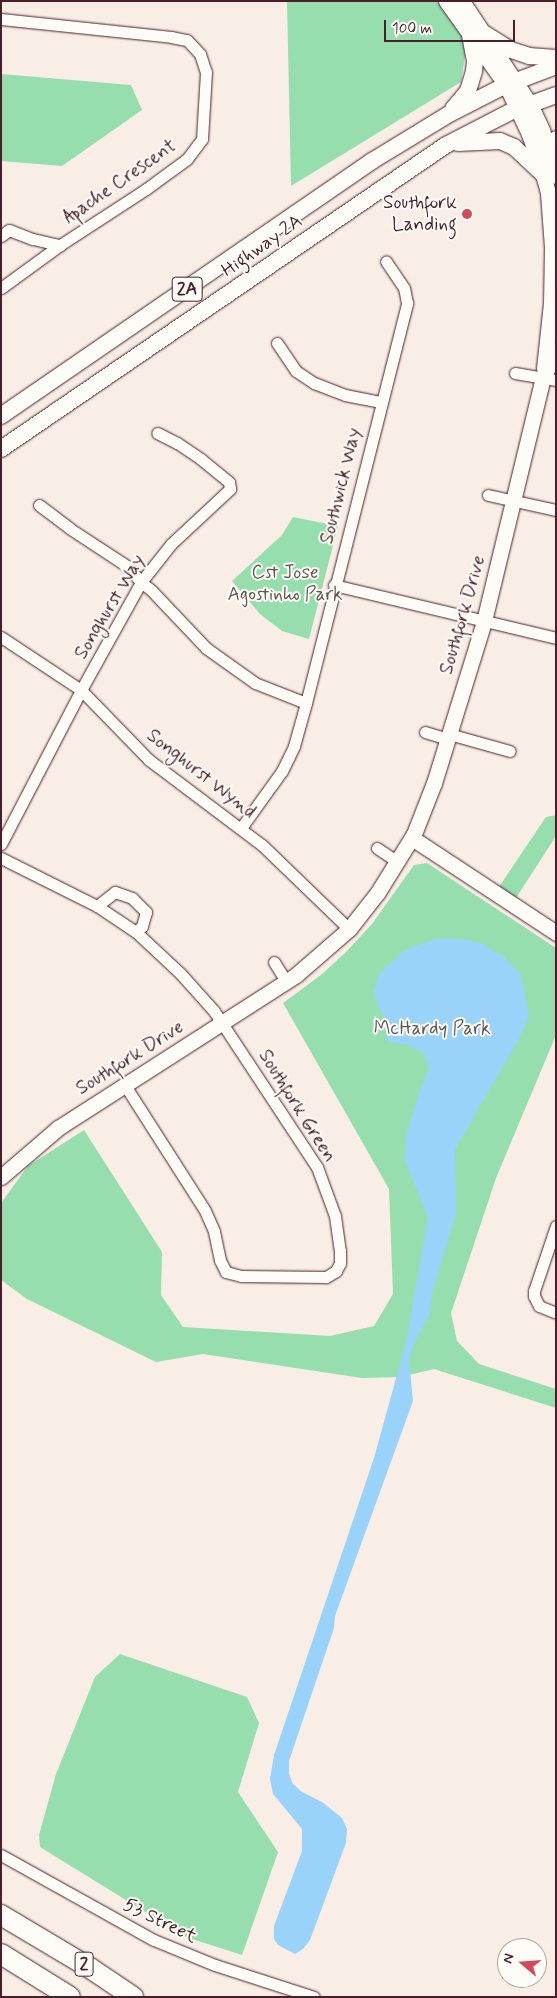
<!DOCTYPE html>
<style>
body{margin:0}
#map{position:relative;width:557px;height:1998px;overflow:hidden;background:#f9eee5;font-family:Mynerve,sans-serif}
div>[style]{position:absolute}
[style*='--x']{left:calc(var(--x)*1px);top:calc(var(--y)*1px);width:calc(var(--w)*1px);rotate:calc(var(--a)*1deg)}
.green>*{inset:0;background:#96dead}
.water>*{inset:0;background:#9ad3fa}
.roads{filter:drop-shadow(0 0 1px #4a1f2b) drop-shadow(0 0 1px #4a1f2b)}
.street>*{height:11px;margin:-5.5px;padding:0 5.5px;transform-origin:5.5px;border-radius:5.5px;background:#fdfcf7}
.secondary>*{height:15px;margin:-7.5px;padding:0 7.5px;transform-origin:7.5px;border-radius:7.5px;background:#fdfcf7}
.primary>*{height:16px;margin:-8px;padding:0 8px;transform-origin:8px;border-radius:8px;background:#fdfcf7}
.highway>*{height:20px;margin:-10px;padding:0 10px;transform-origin:10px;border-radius:10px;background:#fdfcf7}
.dots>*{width:14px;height:14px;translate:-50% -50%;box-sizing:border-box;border:2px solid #fdfcf7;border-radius:50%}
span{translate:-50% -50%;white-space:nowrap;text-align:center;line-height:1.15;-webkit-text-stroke:4px #fdfcf7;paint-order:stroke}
.shield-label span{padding:1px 4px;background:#fdfcf7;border:1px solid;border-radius:4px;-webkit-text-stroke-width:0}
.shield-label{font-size:18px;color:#4a1f2b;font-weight:700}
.street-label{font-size:19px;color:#4a1f2b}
.poi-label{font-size:19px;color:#4a1f2b}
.right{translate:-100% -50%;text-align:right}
.park-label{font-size:19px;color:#615852}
.frame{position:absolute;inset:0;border:2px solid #4a1f2b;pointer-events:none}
.north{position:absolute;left:497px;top:1938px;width:50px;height:50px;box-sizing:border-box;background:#fdfcf7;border:1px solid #b5a4a5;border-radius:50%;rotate:288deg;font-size:14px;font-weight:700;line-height:20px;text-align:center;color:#4a1f2b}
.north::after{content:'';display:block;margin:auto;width:18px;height:22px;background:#d1495b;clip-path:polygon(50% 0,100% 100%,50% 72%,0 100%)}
.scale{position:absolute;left:384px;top:20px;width:131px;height:22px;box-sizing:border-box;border:2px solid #4a1f2b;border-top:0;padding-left:6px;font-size:15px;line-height:18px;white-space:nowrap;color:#4a1f2b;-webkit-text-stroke:4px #fdfcf7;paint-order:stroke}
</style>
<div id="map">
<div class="green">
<i style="clip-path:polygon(287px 1px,440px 1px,467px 42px,461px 82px,291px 186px)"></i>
<i style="clip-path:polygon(1px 74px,131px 85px,142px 110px,62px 166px,1px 161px)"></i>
<i style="clip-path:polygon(293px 517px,338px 526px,309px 639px,282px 631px,260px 614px,232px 581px,282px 535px)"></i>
<i style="clip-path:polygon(556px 815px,556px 836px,516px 898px,499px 887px,546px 817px)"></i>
<i style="clip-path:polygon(427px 863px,556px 948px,556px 1035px,496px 1178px,451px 1313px,457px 1341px,479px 1364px,556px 1389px,556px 1408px,434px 1369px,401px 1377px,362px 1378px,203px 1354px,156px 1362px,27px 1299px,1px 1280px,1px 1203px,28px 1166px,84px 1130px,162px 1252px,161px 1295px,183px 1327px,330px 1336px,374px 1326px,393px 1294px,389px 1189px,283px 1003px,321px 975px,347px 951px,372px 924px,414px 865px)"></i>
<i style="clip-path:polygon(120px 1654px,247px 1697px,259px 1723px,238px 1792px,278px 1852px,242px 1955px,186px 1937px,40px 1847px,39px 1835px,56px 1774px,95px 1677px)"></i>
</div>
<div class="water">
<i style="clip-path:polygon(438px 938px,463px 939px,481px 943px,504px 957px,521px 975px,529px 1016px,521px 1035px,455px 1149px,456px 1213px,433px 1290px,429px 1316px,415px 1341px,409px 1359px,413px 1401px,335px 1616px,334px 1628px,289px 1761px,289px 1774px,293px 1784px,302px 1792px,322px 1802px,342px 1818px,347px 1829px,346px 1843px,310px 1940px,303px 1949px,295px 1954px,278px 1945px,274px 1939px,274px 1926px,302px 1851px,302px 1829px,273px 1794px,270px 1779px,274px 1755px,374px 1458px,406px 1342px,428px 1217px,405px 1161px,406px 1136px,419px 1093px,429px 1068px,424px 1053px,407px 1045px,386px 1041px,386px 1021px,377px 1003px,374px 990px,380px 973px,405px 950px)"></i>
</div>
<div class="roads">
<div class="street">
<i style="--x:1;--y:19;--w:171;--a:6"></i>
<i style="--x:171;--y:37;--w:16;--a:11"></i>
<i style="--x:187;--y:40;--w:19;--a:47"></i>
<i style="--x:200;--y:54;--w:19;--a:72"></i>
<i style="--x:206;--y:72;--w:67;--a:93.4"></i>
<i style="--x:202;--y:139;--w:25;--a:127"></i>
<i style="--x:187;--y:159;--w:51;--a:143.8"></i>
<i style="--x:146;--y:189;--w:103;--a:146.9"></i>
<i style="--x:60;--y:245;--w:73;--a:143.9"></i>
<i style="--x:1;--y:236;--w:10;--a:-37"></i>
<i style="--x:9;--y:230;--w:26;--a:21"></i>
<i style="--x:33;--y:239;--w:28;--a:13"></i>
<i style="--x:277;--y:343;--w:34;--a:56"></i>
<i style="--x:296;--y:371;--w:22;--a:34"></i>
<i style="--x:314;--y:383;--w:33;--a:21"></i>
<i style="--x:345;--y:395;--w:37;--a:11"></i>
<i style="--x:515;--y:373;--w:42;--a:9.7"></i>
<i style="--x:488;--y:495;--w:70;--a:12.4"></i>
<i style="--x:39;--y:505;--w:38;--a:37"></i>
<i style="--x:69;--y:528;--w:69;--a:33.2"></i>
<i style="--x:127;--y:566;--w:21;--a:49"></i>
<i style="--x:141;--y:582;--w:14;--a:39"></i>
<i style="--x:152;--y:591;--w:79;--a:46.5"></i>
<i style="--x:206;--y:648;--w:60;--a:35.5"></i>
<i style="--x:255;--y:683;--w:55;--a:21.4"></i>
<i style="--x:334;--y:585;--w:228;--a:13.4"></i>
<i style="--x:1;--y:637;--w:96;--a:33.5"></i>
<i style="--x:81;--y:690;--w:98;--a:45.8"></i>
<i style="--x:149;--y:760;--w:141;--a:37"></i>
<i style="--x:262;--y:845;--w:121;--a:44"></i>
<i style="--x:425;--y:732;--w:24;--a:17"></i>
<i style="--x:449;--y:734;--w:63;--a:15.6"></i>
<i style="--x:241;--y:828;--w:70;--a:-54.3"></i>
<i style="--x:282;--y:771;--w:28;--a:-64"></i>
<i style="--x:294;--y:746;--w:45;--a:-74.4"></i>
<i style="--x:306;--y:703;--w:413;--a:-75.8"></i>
<i style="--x:407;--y:303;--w:15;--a:-101"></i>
<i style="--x:404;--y:288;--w:32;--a:-124"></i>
<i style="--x:1;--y:844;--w:174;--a:-62.5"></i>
<i style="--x:81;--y:690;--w:124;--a:-60.9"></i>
<i style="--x:141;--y:582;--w:48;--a:-51.7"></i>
<i style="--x:171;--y:544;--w:81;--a:-43"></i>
<i style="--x:230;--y:489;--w:7;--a:-98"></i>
<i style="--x:229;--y:482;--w:36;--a:-141"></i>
<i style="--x:201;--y:459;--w:29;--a:-146"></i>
<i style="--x:177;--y:443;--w:22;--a:-153"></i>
<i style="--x:377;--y:848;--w:25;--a:34"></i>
<i style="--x:1;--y:858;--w:107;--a:26.6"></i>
<i style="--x:97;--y:906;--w:47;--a:33.7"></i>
<i style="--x:136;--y:932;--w:60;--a:43"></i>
<i style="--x:180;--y:973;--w:51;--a:48.2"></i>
<i style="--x:214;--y:1011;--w:187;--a:56.6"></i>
<i style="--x:317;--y:1167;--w:52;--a:69.8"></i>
<i style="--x:335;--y:1216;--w:35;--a:82"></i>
<i style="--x:340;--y:1251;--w:12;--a:90"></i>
<i style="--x:340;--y:1263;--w:9;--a:117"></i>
<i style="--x:336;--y:1271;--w:12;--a:149"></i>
<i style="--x:326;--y:1277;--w:85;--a:-179.3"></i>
<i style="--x:241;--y:1276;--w:16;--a:-165"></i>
<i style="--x:226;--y:1272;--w:13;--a:-117"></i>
<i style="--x:220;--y:1260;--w:30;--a:-102"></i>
<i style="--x:214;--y:1231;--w:24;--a:-114"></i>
<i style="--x:204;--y:1209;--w:148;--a:-122.6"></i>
<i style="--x:97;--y:906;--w:23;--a:-38"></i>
<i style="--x:115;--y:892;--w:18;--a:19"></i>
<i style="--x:132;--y:898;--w:20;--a:45"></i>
<i style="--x:146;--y:912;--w:15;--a:106"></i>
<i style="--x:142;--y:926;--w:8;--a:135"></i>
<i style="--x:274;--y:962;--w:22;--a:58"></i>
<i style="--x:556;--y:1226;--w:69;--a:108.7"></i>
<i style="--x:534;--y:1291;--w:5;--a:90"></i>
<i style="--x:534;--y:1296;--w:11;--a:63"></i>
<i style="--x:539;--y:1306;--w:18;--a:22"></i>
<i style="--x:1;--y:1855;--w:175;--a:29.1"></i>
<i style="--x:154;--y:1940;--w:66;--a:22.3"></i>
<i style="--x:215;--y:1965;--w:104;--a:17.9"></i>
</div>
<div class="secondary">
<i style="--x:446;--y:1;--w:103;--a:54.5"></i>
<i style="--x:506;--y:85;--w:54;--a:64.9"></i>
<i style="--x:529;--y:134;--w:42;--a:70.7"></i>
<i style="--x:543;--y:174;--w:20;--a:75"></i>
<i style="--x:548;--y:193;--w:54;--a:85.8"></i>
<i style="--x:552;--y:247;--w:56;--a:91"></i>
<i style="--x:551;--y:303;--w:66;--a:96.1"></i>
<i style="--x:462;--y:1;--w:123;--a:56.6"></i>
<i style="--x:530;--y:104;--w:29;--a:65"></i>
<i style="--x:542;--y:130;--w:48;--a:73.1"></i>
<i style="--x:412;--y:838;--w:173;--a:33.4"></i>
<i style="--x:1;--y:1177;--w:75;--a:-40.7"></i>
<i style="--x:58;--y:1128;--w:283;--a:-32.7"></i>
<i style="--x:296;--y:975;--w:70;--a:-41"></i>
<i style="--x:349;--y:929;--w:47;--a:-51.9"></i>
<i style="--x:378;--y:892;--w:68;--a:-58.2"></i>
<i style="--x:414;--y:834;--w:55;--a:-68.6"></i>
<i style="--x:434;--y:783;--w:170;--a:-72.8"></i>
<i style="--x:484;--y:621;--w:250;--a:-76.4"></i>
<i style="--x:543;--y:378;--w:31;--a:-65"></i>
</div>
<div class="primary">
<i style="--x:482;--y:32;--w:34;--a:32"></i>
<i style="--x:511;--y:50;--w:19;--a:18"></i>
<i style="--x:529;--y:56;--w:27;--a:4"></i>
<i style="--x:453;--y:109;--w:23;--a:-50"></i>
<i style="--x:468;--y:91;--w:21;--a:-73"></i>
<i style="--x:474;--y:71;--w:10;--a:-84"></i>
<i style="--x:475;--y:61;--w:32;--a:-101"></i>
<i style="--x:458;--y:143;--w:42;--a:-2.7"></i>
<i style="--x:500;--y:141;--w:15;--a:23"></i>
<i style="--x:514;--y:147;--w:40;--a:43"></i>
<i style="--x:552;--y:160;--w:21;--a:-79"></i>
<i style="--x:1;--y:416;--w:450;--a:-34.5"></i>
<i style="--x:372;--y:161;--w:92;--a:-31.3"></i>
<i style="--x:451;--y:113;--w:62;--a:-27"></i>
<i style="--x:506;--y:85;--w:53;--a:-20.8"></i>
<i style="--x:1;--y:449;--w:539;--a:-34.34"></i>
<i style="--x:446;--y:145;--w:74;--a:-27.3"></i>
<i style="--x:512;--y:111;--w:47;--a:-20"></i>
</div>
<div class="highway">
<i style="--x:1;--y:1915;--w:104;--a:30.8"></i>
<i style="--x:90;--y:1968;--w:52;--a:34"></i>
<i style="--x:1;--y:1954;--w:81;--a:31.9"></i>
</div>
</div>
<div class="dots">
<i style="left:467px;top:214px;background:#d1495b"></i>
</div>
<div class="shield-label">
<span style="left:187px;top:289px">2A</span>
<span style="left:84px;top:1964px">2</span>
</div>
<div class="street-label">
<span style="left:120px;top:182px;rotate:-35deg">Apache Crescent</span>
<span style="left:262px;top:246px;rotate:-35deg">Highway 2A</span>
<span style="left:341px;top:486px;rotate:-76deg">Southwick Way</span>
<span style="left:110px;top:607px;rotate:-59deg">Songhurst Way</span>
<span style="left:463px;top:615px;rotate:-74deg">Southfork Drive</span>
<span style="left:201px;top:774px;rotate:38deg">Songhurst Wynd</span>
<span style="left:130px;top:1058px;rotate:-32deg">Southfork Drive</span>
<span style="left:297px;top:1106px;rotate:58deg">Southfork Green</span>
<span style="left:160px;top:1921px;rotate:26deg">53 Street</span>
</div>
<div class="poi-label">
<span class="right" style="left:457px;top:214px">Southfork<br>Landing</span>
</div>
<div class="park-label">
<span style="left:285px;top:584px">Cst Jose<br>Agostinho Park</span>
<span style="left:432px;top:1029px">McHardy Park</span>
</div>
<div class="frame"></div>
<div class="north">N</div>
<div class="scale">100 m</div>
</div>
